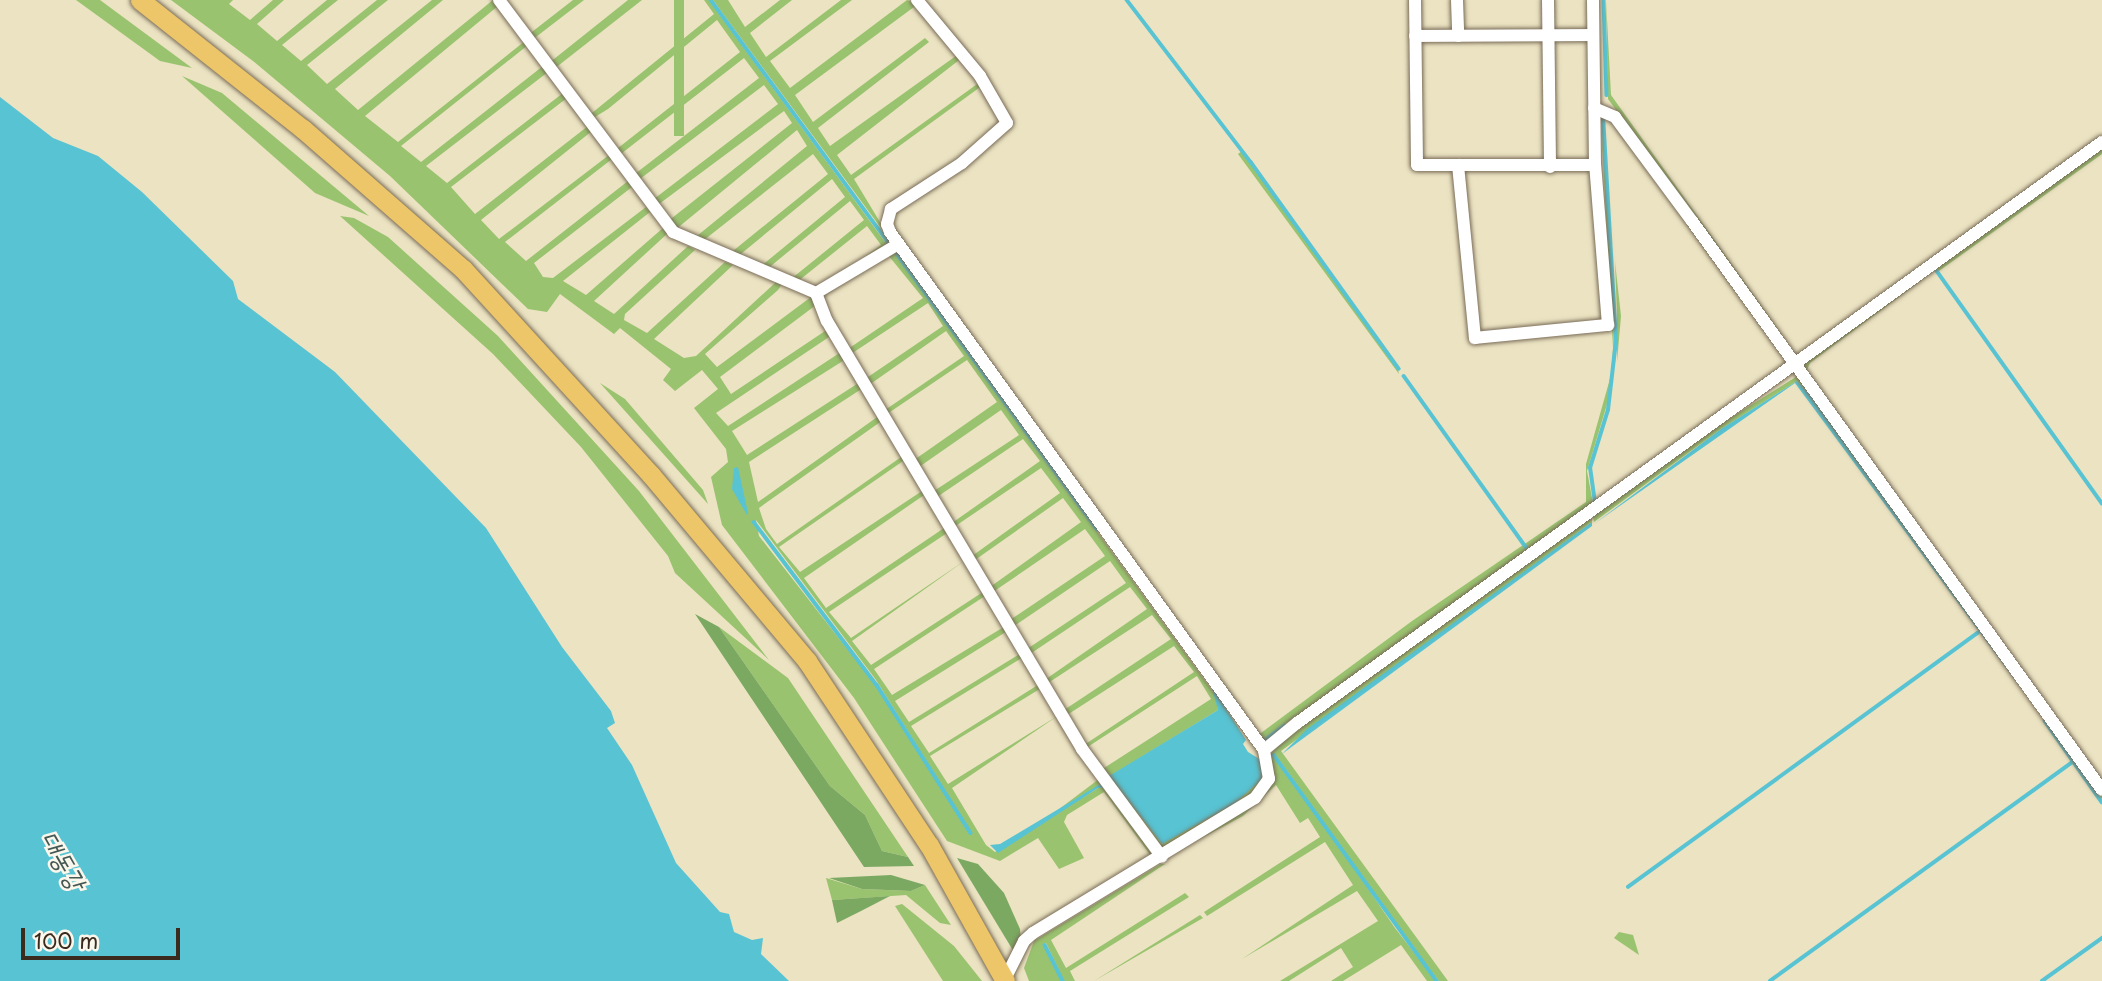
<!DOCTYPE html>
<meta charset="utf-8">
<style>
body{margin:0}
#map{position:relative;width:2102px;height:981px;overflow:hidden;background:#ebe3c2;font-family:"Playpen Sans","Poor Story",sans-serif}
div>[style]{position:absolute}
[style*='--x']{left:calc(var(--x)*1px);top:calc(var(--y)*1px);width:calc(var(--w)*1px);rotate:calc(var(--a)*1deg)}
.green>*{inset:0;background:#9ac36f;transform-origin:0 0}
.forest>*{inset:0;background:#7ba962}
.water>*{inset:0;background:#58c3d2}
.stream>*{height:3.5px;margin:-1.75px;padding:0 1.75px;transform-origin:1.75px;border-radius:1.75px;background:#58c3d2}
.roads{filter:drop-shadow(0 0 2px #796b57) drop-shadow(0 0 2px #796b57)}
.minor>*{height:12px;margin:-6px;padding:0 6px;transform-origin:6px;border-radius:6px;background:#fff}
.trunk>*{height:19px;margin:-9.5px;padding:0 9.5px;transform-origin:9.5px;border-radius:9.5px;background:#ecc669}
span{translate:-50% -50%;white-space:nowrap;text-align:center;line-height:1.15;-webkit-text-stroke:5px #fbf7ec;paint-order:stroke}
.water-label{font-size:26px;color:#445854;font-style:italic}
.scale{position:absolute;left:21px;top:928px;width:159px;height:32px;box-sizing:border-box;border:4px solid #3b2a1e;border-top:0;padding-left:9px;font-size:21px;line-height:24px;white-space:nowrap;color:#3b2a1e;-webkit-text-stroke:5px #fbf7ec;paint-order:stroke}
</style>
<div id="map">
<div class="green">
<i style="clip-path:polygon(76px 0,100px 0,192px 68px,160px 61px)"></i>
<i style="clip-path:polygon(evenodd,171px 0,233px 0,229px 4px,250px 20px,273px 0,284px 0,257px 24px,277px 41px,327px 0,338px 0,282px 45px,301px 61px,377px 0,388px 0,307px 65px,327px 84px,432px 0,443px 0,335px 89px,358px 110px,493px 0,498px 6px,365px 116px,398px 142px,525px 41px,528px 45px,401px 146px,421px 162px,543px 66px,548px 72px,426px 166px,447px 183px,563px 93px,567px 98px,451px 187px,475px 214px,588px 126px,592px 131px,481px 220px,499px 239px,609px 155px,612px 159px,505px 242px,526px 261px,628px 181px,632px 187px,534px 263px,543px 277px,553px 278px,646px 207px,650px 212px,563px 281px,586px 295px,663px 228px,668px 233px,594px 301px,614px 314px,688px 246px,695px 250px,625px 314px,624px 320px,647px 333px,725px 262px,733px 265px,654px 339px,684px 358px,696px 356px,776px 282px,782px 284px,778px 290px,705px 354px,717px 367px,811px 297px,816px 305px,720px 377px,731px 394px,828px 329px,832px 335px,716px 413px,728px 426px,841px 352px,846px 359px,732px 431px,747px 455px,860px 382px,863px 388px,749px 462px,758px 502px,880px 415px,883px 420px,759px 508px,766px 529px,777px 544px,904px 455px,906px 459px,779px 547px,800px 572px,925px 489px,927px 493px,804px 578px,826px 608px,947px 526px,950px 531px,829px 612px,851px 638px,967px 559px,852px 641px,871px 665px,986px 590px,988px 594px,874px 669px,892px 695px,1007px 625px,1009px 630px,895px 701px,909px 722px,1023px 652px,1025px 656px,911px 726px,929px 753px,1041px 683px,1043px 687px,930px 756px,948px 784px,1059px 715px,952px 788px,986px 845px,995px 852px,1098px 788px,1106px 788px,1156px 855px,1151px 856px,1104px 792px,1067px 815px,1064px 822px,1084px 858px,1059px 869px,1038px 838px,1000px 861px,947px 841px,854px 698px,722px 525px,711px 477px,728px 462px,726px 449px,694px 408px,718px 389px,702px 370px,675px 391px,663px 380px,671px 369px,620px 328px,614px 334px,560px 294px,547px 312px,528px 309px,390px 176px,253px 61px,171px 0,756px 520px,876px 680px,973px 835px,876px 686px,759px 536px,756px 520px)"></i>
<i style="clip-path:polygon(573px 0,584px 0,532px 40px,528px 35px)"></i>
<i style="clip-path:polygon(628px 0,642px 0,554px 69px,549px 63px)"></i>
<i style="left:674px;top:0;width:10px;height:136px"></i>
<i style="clip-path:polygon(704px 0,709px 0,885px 242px,889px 239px,713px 0,728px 0,745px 27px,780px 0,792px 0,750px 33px,766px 57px,841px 0,852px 0,770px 61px,790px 88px,907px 0,918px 4px,795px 95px,813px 122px,925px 38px,929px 42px,818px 128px,830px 146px,960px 53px,963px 57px,837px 155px,851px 175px,980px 82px,983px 85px,854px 179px,892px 242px,844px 272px,881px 245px,867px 226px,797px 282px,791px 279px,864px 220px,850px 201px,766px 270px,760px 267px,845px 197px,832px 179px,736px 258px,728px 255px,828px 174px,813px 154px,699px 244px,692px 240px,807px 146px,797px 130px,675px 230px,667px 222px,792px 123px,784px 111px,655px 207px,650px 202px,778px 104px,764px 85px,636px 182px,631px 177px,759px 78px,744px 58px,617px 157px,613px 152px,740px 52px,717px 20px,608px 109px,590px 120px,587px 117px,714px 14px)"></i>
<i style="clip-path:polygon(1606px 0,1611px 95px,1793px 350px,1608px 99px)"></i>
<i style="clip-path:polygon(182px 76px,222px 93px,369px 216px,315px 193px)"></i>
<i style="clip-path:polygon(1601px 122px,1612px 263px,1614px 352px,1608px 401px,1587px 471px,1593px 503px,1262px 741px,1257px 736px,1412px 621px,1586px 502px,1586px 464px,1611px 375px,1613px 348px)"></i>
<i style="clip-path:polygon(2102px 148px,2102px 154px,1939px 271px,1937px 268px)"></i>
<i style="clip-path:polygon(1242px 151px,1326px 266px,1398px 370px,1399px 374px,1238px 154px)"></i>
<i style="clip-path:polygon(340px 216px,354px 218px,388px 237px,498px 336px,639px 491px,769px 660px,675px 573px,668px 556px,581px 447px,493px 354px)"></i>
<i style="clip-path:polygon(894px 251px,1216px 696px,1218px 710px,1110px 776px,1162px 844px,1263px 773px,1261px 788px,1161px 850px,1101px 770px,1211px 699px,1197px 676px,1086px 748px,1084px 745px,1194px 672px,1174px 646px,1067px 715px,1064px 710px,1171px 639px,1152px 615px,1048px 683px,1046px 679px,1147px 609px,1130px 587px,1030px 654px,1027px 649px,1126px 583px,1110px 561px,1014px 626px,1010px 620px,1105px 556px,1085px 529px,993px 592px,990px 587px,1081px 522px,1063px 498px,975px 560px,972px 556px,1060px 493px,1041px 468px,954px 527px,952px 523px,1040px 461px,1023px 439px,937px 497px,934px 491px,1019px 435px,1001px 410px,919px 467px,914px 460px,997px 402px,967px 360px,887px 414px,885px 410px,964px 356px,946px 331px,869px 385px,865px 379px,943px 326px,928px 303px,851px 354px,848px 349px,923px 298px,888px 255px,821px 298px,862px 269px)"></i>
<i style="clip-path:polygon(1615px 262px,1621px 316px,1617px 362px,1617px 313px)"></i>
<i style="clip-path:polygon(1934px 271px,1810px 363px,1807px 370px,2082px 755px,1802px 369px,1804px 362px)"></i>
<i style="clip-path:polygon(1799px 375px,2102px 796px,2102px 799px,1816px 401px,1797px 381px,1721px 429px,1594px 522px,1593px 516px,1724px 422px)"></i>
<i style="clip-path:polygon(600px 383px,625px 399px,703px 490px,708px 504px)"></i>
<i style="clip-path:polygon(1592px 517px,1592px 522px,1281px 751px,1448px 981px,1439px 981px,1397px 926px,1276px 755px,1395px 928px,1436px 981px,1427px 981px,1401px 945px,1343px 981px,1331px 981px,1353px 967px,1341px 948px,1289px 981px,1280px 981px,1378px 921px,1357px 891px,1242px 959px,1353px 885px,1325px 842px,1207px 916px,1204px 912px,1320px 837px,1308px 818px,1300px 823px,1276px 785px,1243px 816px,1185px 847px,1254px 804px,1271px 754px,1282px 741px)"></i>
<i style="clip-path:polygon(719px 627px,788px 678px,908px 857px,882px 851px,865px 815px,830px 786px)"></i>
<i style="left:1099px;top:779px;width:5px;height:122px;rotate:53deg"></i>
<i style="clip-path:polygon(1161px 864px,1165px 864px,1051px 940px,1066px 968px,1185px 893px,1189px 897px,1070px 971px,1075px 981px,1064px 981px,1046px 943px,1043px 944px,1062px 981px,1029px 981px,1024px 968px,1034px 941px)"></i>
<i style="clip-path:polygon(826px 878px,862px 889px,911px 891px,925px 885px,951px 925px,940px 923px,906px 895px,832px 900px)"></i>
<i style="clip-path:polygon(902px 904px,954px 946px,982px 981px,943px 981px,895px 906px)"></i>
<i style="clip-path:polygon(1200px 915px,1203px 918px,1094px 981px)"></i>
<i style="clip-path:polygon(1619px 932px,1633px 935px,1639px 955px,1614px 938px)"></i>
</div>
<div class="forest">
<i style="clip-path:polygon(695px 614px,719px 627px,830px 786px,865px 815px,882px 851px,908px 857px,914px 866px,864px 867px)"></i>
<i style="clip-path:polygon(957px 858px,978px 864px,1004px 893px,1020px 929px,1021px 939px,1014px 952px)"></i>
<i style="clip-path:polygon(891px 875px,925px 885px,911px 891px,862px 889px,829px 878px)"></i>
<i style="clip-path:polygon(890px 896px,861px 911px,837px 923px,832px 900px)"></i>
</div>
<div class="water">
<i style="clip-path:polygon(0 97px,53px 138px,98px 156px,142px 192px,233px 281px,238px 299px,335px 372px,486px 528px,562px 647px,611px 711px,615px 723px,607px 728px,632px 765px,676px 863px,720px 912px,729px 914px,734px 932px,752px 940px,763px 938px,761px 954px,789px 981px,0 981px)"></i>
<i style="clip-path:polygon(1797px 381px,1816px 401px,2023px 691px,1795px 383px,1594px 524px,1721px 429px)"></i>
<i style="clip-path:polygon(738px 467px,748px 513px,747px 515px,732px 489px,734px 468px)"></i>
<i style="clip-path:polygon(1592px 522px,1592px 526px,1282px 754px,1307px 729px)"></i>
<i style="clip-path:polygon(1211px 685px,1246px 740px,1243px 744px,1248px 752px,1261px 760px,1262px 779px,1234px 804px,1162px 844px,1109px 776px,1218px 710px)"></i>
<i style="clip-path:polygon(1102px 783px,1106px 788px,1098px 788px,998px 853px,990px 845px,1000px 844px)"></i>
</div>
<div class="stream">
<i style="--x:711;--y:0;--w:300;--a:53.8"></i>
<i style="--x:1127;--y:0;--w:204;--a:52.6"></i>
<i style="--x:1251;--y:162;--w:254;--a:54.4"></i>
<i style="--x:1604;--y:0;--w:95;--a:88.2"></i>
<i style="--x:895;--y:251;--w:344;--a:54"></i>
<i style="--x:1937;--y:271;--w:285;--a:54.6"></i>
<i style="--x:1404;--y:376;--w:210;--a:54.5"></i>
<i style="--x:1595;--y:503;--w:35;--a:-98"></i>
<i style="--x:1590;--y:468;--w:61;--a:-72.8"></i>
<i style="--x:1608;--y:410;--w:69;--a:-83.4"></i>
<i style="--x:1616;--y:341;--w:224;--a:-93.3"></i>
<i style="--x:754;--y:522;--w:204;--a:53"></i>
<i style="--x:877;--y:685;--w:175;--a:57.6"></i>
<i style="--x:2045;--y:721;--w:99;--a:54.9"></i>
<i style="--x:1264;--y:741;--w:25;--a:-37"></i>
<i style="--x:1274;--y:755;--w:279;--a:54.2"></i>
<i style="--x:1628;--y:887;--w:432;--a:-36"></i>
<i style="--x:1045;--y:945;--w:40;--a:63.4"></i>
<i style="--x:1770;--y:981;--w:374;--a:-35.9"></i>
<i style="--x:2042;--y:981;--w:74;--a:-35.6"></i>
</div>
<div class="roads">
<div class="minor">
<i style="--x:499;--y:0;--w:290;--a:53.1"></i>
<i style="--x:673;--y:232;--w:155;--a:23.1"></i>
<i style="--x:816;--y:293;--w:30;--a:69"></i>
<i style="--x:827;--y:321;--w:498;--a:59.2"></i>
<i style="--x:1082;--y:749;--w:134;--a:53.5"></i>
<i style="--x:917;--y:0;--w:99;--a:50.3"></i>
<i style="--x:980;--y:76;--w:54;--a:60.1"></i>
<i style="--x:1007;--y:123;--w:60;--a:138.4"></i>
<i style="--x:962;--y:163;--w:85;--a:147.1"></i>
<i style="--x:891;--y:209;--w:16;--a:105"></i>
<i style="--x:887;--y:224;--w:9;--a:69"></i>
<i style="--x:890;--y:232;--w:639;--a:54.17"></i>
<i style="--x:1415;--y:0;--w:165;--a:89.3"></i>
<i style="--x:1417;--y:165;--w:178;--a:0"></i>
<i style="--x:1457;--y:0;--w:36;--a:88"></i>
<i style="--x:1548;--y:0;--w:167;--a:89.3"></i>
<i style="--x:1415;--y:36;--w:178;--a:-0.3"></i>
<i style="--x:1594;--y:108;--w:23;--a:23"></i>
<i style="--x:1615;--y:117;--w:129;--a:53.5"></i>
<i style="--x:1692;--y:221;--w:701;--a:54.22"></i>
<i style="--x:1458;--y:165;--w:174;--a:84.4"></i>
<i style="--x:1475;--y:338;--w:134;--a:-5.6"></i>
<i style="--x:1608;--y:325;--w:161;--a:-94.6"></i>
<i style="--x:1595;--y:165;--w:165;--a:-90.7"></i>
<i style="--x:816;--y:293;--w:94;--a:-30.7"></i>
<i style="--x:1005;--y:979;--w:42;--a:-63.4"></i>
<i style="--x:1024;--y:941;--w:12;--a:-42"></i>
<i style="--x:1033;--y:933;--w:260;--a:-31.3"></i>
<i style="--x:1255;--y:798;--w:24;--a:-54"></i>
<i style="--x:1269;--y:779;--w:29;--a:-100"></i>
<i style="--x:1264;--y:750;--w:43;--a:-39.3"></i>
<i style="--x:1297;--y:723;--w:993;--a:-35.82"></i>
</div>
<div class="trunk">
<i style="--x:140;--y:0;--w:208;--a:38.4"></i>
<i style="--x:303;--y:129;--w:213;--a:41.2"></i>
<i style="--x:463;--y:269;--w:279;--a:47.6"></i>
<i style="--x:651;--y:475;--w:243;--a:50"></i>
<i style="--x:807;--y:661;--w:221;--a:56.5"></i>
<i style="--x:929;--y:845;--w:156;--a:60.8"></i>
</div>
</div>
<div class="water-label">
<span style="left:64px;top:860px;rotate:60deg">대동강</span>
</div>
<div class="scale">100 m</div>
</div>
